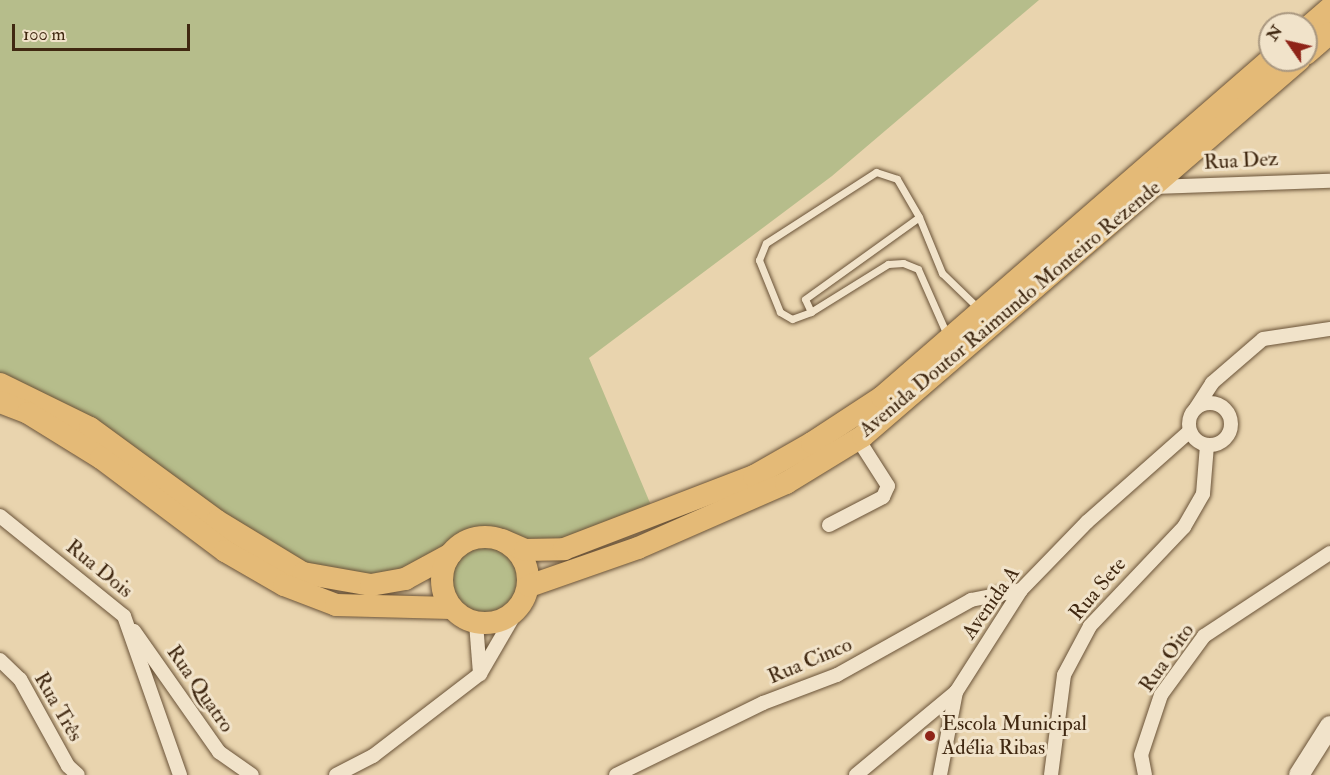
<!DOCTYPE html>
<meta charset="utf-8">
<style>
body{margin:0}
#map{position:relative;width:1330px;height:775px;overflow:hidden;background:#e9d4ae;font-family:"IM FELL Double Pica",serif}
div>[style]{position:absolute}
[style*='--x']{left:calc(var(--x)*1px);top:calc(var(--y)*1px);width:calc(var(--w)*1px);rotate:calc(var(--a)*1deg)}
.green>*{inset:0;background:#b6bd8b}
.round{border-radius:50%}
.roads{filter:drop-shadow(0 0 2px #6a5338) drop-shadow(0 0 2px #6a5338)}
.lane>*{height:7px;margin:-3.5px;padding:0 3.5px;transform-origin:3.5px;border-radius:3.5px;background:#f1e3ca}
.street>*{height:14px;margin:-7px;padding:0 7px;transform-origin:7px;border-radius:7px;background:#f1e3ca}
.street>.ring{margin:-7px;padding:0;box-sizing:content-box;background:none;border:14px solid #f1e3ca;border-radius:50%}
.secondary>*{height:20px;margin:-10px;padding:0 10px;transform-origin:10px;border-radius:10px;background:#f1e3ca}
.primary>*{height:22px;margin:-11px;padding:0 11px;transform-origin:11px;border-radius:11px;background:#e4ba77}
.primary>.ring{margin:-11px;padding:0;box-sizing:content-box;background:none;border:22px solid #e4ba77;border-radius:50%}
.dots>*{width:16px;height:16px;translate:-50% -50%;box-sizing:border-box;border:3px solid #f1e3ca;border-radius:50%}
span{translate:-50% -50%;white-space:nowrap;text-align:center;line-height:1.15;-webkit-text-stroke:6px #f1e3ca;paint-order:stroke}
.street-label{font-size:21px;color:#402811}
.poi-label{font-size:21px;color:#402811}
.left{translate:0 -50%;text-align:left}
.north{position:absolute;left:1258px;top:12px;width:60px;height:60px;box-sizing:border-box;background:#f1e3ca;border:2px solid #aa9880;border-radius:50%;rotate:304deg;font-size:16px;font-weight:700;line-height:24px;text-align:center;color:#402811}
.north::after{content:'';display:block;margin:auto;width:21px;height:27px;background:#8f2418;clip-path:polygon(50% 0,100% 100%,50% 72%,0 100%)}
.scale{position:absolute;left:12px;top:24px;width:178px;height:27px;box-sizing:border-box;border:3px solid #402811;border-top:0;padding-left:8px;font-size:18px;line-height:21px;white-space:nowrap;color:#402811;-webkit-text-stroke:4px #f1e3ca;paint-order:stroke}
</style>
<div id="map">
<div class="green">
<i style="clip-path:polygon(0 0,1039px 0,832px 176px,589px 358px,653px 510px,555px 547px,511px 541px,488px 531px,466px 532px,400px 574px,374px 581px,312px 572px,47px 397px,0 373px)"></i>
<i class="round" style="left:448px;top:543px;width:72px;height:72px"></i>
</div>
<div class="roads">
<div class="lane">
<i style="--x:811;--y:312;--w:20;--a:160"></i>
<i style="--x:792;--y:319;--w:14;--a:-150"></i>
<i style="--x:780;--y:312;--w:56;--a:-112"></i>
<i style="--x:759;--y:260;--w:18;--a:-68"></i>
<i style="--x:766;--y:243;--w:131;--a:-32.8"></i>
<i style="--x:876;--y:172;--w:22;--a:18"></i>
<i style="--x:897;--y:179;--w:44;--a:59.9"></i>
<i style="--x:948;--y:337;--w:74;--a:-113.8"></i>
<i style="--x:918;--y:269;--w:16;--a:-158"></i>
<i style="--x:903;--y:263;--w:15;--a:176"></i>
<i style="--x:888;--y:264;--w:91;--a:148.1"></i>
<i style="--x:811;--y:312;--w:14;--a:-115"></i>
<i style="--x:805;--y:299;--w:140;--a:-35.7"></i>
<i style="--x:919;--y:217;--w:61;--a:67.7"></i>
<i style="--x:942;--y:273;--w:50;--a:44.2"></i>
</div>
<div class="street">
<i style="--x:1154;--y:187;--w:176;--a:-2"></i>
<i class="ring" style="left:1189px;top:403px;width:28px;height:28px"></i>
<i style="--x:1196;--y:408;--w:30;--a:-57"></i>
<i style="--x:1212;--y:383;--w:67;--a:-40.8"></i>
<i style="--x:1263;--y:339;--w:68;--a:-8.5"></i>
<i style="--x:0;--y:516;--w:159;--a:38.9"></i>
<i style="--x:124;--y:616;--w:169;--a:70.6"></i>
<i style="--x:829;--y:525;--w:61;--a:-27.4"></i>
<i style="--x:883;--y:497;--w:12;--a:-66"></i>
<i style="--x:888;--y:486;--w:56;--a:-122.6"></i>
<i style="--x:476;--y:623;--w:51;--a:85.5"></i>
<i style="--x:134;--y:631;--w:148;--a:54.9"></i>
<i style="--x:219;--y:752;--w:40;--a:34.9"></i>
<i style="--x:0;--y:660;--w:28;--a:44"></i>
<i style="--x:20;--y:679;--w:99;--a:61.1"></i>
<i style="--x:68;--y:766;--w:13;--a:42"></i>
<i style="--x:336;--y:775;--w:42;--a:-27.2"></i>
<i style="--x:373;--y:756;--w:135;--a:-37.5"></i>
<i style="--x:480;--y:674;--w:72;--a:-59.9"></i>
<i style="--x:616;--y:775;--w:164;--a:-26.1"></i>
<i style="--x:763;--y:703;--w:79;--a:-20.7"></i>
<i style="--x:837;--y:675;--w:154;--a:-29.2"></i>
<i style="--x:971;--y:600;--w:51;--a:-11.3"></i>
<i style="--x:856;--y:775;--w:130;--a:-39.7"></i>
<i style="--x:956;--y:692;--w:121;--a:-57.5"></i>
<i style="--x:1021;--y:590;--w:95;--a:-45.9"></i>
<i style="--x:1087;--y:522;--w:137;--a:-41.5"></i>
<i style="--x:940;--y:775;--w:85;--a:-79.1"></i>
<i style="--x:1051;--y:775;--w:101;--a:-82.6"></i>
<i style="--x:1064;--y:675;--w:55;--a:-62"></i>
<i style="--x:1090;--y:626;--w:137;--a:-46.5"></i>
<i style="--x:1184;--y:527;--w:38;--a:-60"></i>
<i style="--x:1203;--y:494;--w:49;--a:-85.3"></i>
<i style="--x:1145;--y:775;--w:20;--a:-101"></i>
<i style="--x:1141;--y:755;--w:63;--a:-71.6"></i>
<i style="--x:1161;--y:695;--w:73;--a:-53.9"></i>
<i style="--x:1204;--y:636;--w:151;--a:-33.4"></i>
</div>
<div class="secondary">
<i style="--x:1299;--y:775;--w:58;--a:-57.7"></i>
</div>
<div class="primary">
<i style="--x:1306;--y:29;--w:32;--a:-41"></i>
<i style="--x:1306;--y:54;--w:32;--a:-41"></i>
<i style="--x:0;--y:384;--w:100;--a:26.1"></i>
<i style="--x:90;--y:428;--w:157;--a:36.2"></i>
<i style="--x:217;--y:521;--w:100;--a:31.2"></i>
<i style="--x:303;--y:573;--w:69;--a:10"></i>
<i style="--x:371;--y:585;--w:35;--a:-10"></i>
<i style="--x:405;--y:579;--w:52;--a:-28.5"></i>
<i style="--x:0;--y:402;--w:30;--a:21"></i>
<i style="--x:28;--y:413;--w:86;--a:31.7"></i>
<i style="--x:101;--y:458;--w:155;--a:36.9"></i>
<i style="--x:225;--y:551;--w:68;--a:30"></i>
<i style="--x:284;--y:585;--w:56;--a:21"></i>
<i style="--x:336;--y:605;--w:115;--a:1.5"></i>
<i class="ring" style="left:442px;top:537px;width:64px;height:64px"></i>
<i style="--x:502;--y:540;--w:25;--a:23"></i>
<i style="--x:525;--y:550;--w:39;--a:-1"></i>
<i style="--x:564;--y:549;--w:204;--a:-21"></i>
<i style="--x:754;--y:476;--w:67;--a:-29.6"></i>
<i style="--x:812;--y:443;--w:84;--a:-33.3"></i>
<i style="--x:882;--y:397;--w:514;--a:-40.98"></i>
<i style="--x:529;--y:586;--w:115;--a:-19.2"></i>
<i style="--x:638;--y:548;--w:162;--a:-23.7"></i>
<i style="--x:786;--y:483;--w:90;--a:-31.4"></i>
<i style="--x:863;--y:436;--w:576;--a:-40.77"></i>
</div>
</div>
<div class="dots">
<i style="left:930px;top:736px;background:#8f2418"></i>
</div>
<div class="street-label">
<span style="left:1241px;top:161px;rotate:-3deg">Rua Dez</span>
<span style="left:1010px;top:309px;rotate:-40deg">Avenida Doutor Raimundo Monteiro Rezende</span>
<span style="left:99px;top:569px;rotate:39deg">Rua Dois</span>
<span style="left:1098px;top:589px;rotate:-50deg">Rua Sete</span>
<span style="left:991px;top:603px;rotate:-55deg">Avenida A</span>
<span style="left:1167px;top:658px;rotate:-55deg">Rua Oito</span>
<span style="left:810px;top:661px;rotate:-23deg">Rua Cinco</span>
<span style="left:200px;top:689px;rotate:55deg">Rua Quatro</span>
<span style="left:58px;top:707px;rotate:60deg">Rua Três</span>
</div>
<div class="poi-label">
<span class="left" style="left:942px;top:736px">Escola Municipal<br>Adélia Ribas</span>
</div>
<div class="north">N</div>
<div class="scale">100 m</div>
</div>
